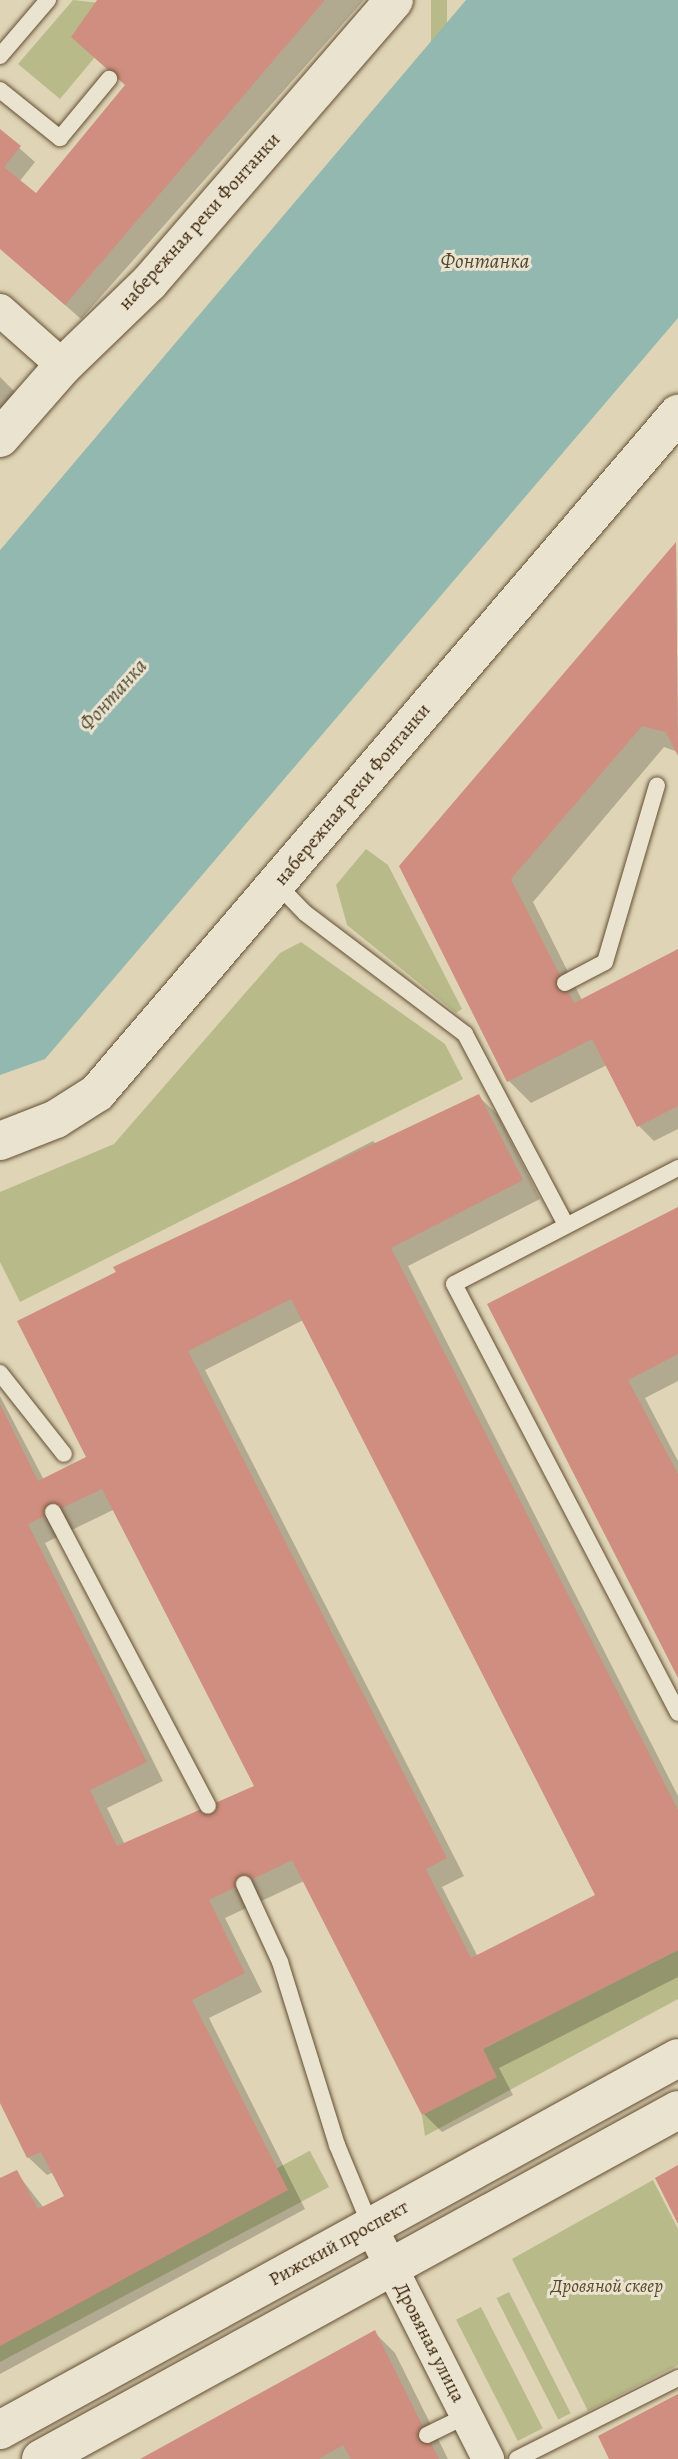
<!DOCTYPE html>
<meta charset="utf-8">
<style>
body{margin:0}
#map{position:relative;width:678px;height:2459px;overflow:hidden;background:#dfd4b6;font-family:Alegreya,serif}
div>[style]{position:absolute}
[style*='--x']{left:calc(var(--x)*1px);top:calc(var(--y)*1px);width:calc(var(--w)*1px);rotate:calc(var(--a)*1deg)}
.green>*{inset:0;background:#b8bb89;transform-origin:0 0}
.water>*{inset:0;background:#93b8af}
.pier>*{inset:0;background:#dfd4b6}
.shadow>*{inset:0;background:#0003}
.building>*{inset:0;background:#cf8e7f}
.roads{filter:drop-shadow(0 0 2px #644f32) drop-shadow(0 0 2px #644f32)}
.lane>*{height:16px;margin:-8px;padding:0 8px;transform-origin:8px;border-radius:8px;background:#eae3d0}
.street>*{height:32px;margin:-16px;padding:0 16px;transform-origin:16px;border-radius:16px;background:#eae3d0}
.secondary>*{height:38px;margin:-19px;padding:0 19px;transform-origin:19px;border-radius:19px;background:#eae3d0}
span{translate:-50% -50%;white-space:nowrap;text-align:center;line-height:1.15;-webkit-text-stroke:6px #eae3d0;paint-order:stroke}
.street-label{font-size:19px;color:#3b2306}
.park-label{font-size:19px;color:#5a4927;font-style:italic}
.water-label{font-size:21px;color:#514830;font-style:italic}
</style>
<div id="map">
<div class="green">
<i style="clip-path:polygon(73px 0,100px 3px,95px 57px,60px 99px,18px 64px)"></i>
<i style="left:431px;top:0;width:16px;height:495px"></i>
<i style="clip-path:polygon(366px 849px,388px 865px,462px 1009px,456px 1013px,347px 925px,336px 885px)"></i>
<i style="clip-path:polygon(301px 942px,445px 1044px,463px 1079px,20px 1302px,0 1262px,0 1192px,114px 1144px,280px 953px)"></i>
<i style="clip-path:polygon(678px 1950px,678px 1999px,425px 2136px,422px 2115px,496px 2077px,483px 2049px)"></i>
<i style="clip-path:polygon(653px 2180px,678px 2229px,678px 2365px,588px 2411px,512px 2259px)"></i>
<i style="left:329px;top:2187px;width:374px;height:41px;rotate:152deg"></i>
<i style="left:509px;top:2292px;width:136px;height:14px;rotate:63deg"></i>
<i style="left:481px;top:2307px;width:136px;height:28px;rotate:63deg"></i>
</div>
<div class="water">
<i style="clip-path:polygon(466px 0,678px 0,678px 318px,45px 1059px,0 1075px,0 550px)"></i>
</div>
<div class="pier">
<i style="clip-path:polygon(109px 417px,111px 419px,0 550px,0 545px)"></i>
</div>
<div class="shadow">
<i style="clip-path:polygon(98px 0,364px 0,81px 319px,0 248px,0 131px,35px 162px,19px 182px,36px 195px,127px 86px)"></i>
<i style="clip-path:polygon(0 377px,20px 397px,0 420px)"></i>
<i style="clip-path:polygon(676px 545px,678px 752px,664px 747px,533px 902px,582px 1000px,678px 951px,678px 1129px,654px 1141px,639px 1126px,607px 1065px,531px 1103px,509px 1081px,401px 866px)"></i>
<i style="clip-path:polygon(evenodd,478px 1096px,497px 1114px,540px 1199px,408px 1266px,678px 1796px,678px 1977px,499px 2068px,513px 2095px,442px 2132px,424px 2114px,304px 1881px,225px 1918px,262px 1992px,209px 2018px,305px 2209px,0 2374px,0 2180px,16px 2172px,44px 2208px,66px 2197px,54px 2172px,47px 2175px,28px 2157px,0 2099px,0 1396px,44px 1480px,89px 1458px,19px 1322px,373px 1141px,377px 1145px,478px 1096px,303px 1320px,597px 1895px,478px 1957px,442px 1887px,464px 1876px,205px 1370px,303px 1320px,478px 1096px,115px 1509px,256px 1787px,125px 1845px,107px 1808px,163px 1781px,45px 1543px,115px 1509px)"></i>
<i style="clip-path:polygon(678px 1209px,678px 1381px,645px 1398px,678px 1461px,678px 1673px,490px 1305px)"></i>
<i style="clip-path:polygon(374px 2332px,395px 2353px,448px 2459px,143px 2459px)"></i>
</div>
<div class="building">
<i style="clip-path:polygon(97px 0,325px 0,65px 305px,0 249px,0 129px,21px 146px,4px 167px,36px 193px,125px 85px,71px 37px)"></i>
<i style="clip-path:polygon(676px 542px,678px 756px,666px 732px,642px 726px,511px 879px,574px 1003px,678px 949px,678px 1106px,637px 1127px,592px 1039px,507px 1082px,399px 866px)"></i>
<i style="clip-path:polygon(evenodd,479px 1094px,523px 1180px,391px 1248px,678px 1810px,678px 1950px,483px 2049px,497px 2077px,422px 2115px,292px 1860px,209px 1900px,245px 1973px,192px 2000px,288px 2190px,0 2346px,0 2178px,17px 2170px,38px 2209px,64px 2196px,41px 2152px,27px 2158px,0 2103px,0 1404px,38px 1481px,86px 1457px,17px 1321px,116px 1272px,113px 1267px,479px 1094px,291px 1299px,595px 1895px,471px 1958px,426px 1869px,447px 1858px,188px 1351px,291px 1299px,479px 1094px,102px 1489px,254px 1786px,117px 1846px,90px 1790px,147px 1762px,28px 1524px,102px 1489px)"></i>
<i style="clip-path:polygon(678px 1207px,678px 1354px,628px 1380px,678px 1474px,678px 1678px,487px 1304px)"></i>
<i style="clip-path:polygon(678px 2165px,678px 2224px,655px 2178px)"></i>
<i style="clip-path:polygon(375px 2330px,439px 2459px,351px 2459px,343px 2445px,319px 2459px,140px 2459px)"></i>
<i style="clip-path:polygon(678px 2394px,678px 2459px,609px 2459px,598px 2436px)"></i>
</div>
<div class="roads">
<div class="lane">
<i style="--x:0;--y:56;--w:74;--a:-49.4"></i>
<i style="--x:0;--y:90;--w:77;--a:38.7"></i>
<i style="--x:60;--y:138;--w:77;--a:-50.3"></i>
<i style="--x:277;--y:884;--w:40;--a:46"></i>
<i style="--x:305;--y:913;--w:201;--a:37.1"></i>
<i style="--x:465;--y:1034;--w:216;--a:62.1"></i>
<i style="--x:565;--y:983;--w:45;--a:-27.7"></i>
<i style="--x:605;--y:962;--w:184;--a:-73.6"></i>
<i style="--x:678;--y:1168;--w:252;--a:152.6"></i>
<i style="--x:454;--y:1284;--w:484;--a:62.4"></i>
<i style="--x:0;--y:1373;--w:103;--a:51.7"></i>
<i style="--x:53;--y:1512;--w:332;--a:62.2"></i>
<i style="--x:244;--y:1884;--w:86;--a:65.2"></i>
<i style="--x:280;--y:1962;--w:192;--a:72.7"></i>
<i style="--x:337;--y:2145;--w:89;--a:67.5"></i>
<i style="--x:427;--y:2435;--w:43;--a:-26"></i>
<i style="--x:517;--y:2459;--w:180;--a:-26.7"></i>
</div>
<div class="street">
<i style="--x:0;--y:310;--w:84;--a:41.6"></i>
<i style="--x:371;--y:2227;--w:260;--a:63.2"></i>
</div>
<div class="secondary">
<i style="--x:0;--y:438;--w:96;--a:-48.8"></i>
<i style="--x:63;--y:366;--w:120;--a:-44"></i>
<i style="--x:149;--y:283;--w:374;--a:-49.1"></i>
<i style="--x:0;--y:1141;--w:60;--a:-21.4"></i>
<i style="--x:56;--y:1119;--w:49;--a:-32.4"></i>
<i style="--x:97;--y:1093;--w:894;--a:-49.45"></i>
<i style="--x:0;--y:2430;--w:773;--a:-28.75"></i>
<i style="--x:41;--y:2459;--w:726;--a:-28.72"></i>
</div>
</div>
<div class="street-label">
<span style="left:200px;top:222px;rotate:-48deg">набережная реки Фонтанки</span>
<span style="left:353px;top:795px;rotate:-50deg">набережная реки Фонтанки</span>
<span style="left:339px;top:2244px;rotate:-29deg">Рижский проспект</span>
<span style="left:429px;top:2343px;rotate:63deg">Дровяная улица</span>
</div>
<div class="park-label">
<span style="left:607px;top:2287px">Дровяной сквер</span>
</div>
<div class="water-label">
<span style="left:485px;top:261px">Фонтанка</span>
<span style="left:113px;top:695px;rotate:-48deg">Фонтанка</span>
</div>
</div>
